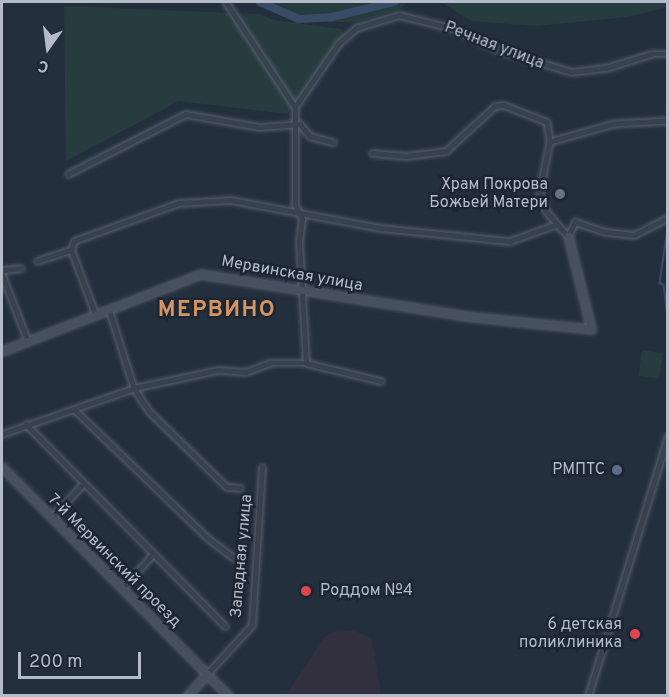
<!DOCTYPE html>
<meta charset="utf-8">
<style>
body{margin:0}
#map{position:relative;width:669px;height:697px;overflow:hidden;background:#242f3e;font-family:Overpass,sans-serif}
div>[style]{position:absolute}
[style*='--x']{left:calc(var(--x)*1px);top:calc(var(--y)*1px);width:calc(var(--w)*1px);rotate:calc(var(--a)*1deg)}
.medical>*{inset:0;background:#32303f}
.green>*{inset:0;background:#263c3f;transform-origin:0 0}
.stream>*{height:1.5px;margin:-0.75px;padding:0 0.75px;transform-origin:0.75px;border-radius:0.75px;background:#394c67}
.river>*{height:8px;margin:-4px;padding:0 4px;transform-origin:4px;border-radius:4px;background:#394c67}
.roads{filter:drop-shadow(0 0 2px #565f6c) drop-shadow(0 0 2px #565f6c)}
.street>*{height:4.5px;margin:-2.25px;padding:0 2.25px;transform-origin:2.25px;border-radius:2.25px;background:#38414e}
.secondary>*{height:7px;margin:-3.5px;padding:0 3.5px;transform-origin:3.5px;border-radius:3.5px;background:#465061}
.dots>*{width:16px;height:16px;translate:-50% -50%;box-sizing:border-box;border:3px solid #1d2633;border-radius:50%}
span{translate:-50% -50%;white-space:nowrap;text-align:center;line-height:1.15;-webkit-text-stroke:5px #1d2633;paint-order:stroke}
.street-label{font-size:16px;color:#b4bcc9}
.poi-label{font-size:16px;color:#b4bcc9}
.right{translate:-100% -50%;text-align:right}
.left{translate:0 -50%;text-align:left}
.district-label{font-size:22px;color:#d59563;font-weight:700;letter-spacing:1.5px}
.frame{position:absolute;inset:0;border:3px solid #b4bcc9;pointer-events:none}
.north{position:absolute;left:18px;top:18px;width:60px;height:60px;-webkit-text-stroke:4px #1d2633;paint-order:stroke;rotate:194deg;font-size:16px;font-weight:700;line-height:24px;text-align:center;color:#b4bcc9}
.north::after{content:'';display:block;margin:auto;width:21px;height:27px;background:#b4bcc9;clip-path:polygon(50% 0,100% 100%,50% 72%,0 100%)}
.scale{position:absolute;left:18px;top:652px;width:123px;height:27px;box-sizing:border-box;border:3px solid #b4bcc9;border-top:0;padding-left:8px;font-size:18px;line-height:21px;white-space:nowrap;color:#b4bcc9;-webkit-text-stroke:4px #1d2633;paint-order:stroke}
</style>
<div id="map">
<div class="medical">
<i style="clip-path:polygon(338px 630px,355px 631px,372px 639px,381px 695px,286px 695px,324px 637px)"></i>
</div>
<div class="green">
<i style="clip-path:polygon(260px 2px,407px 2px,401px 9px,357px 22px,315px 22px,282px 15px)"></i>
<i style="clip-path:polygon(441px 2px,667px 2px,668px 7px,627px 17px,535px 26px,471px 21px)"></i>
<i style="clip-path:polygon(64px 6px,259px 14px,274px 20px,341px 29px,344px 34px,287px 114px,179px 101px,66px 161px)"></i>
<i style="left:642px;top:350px;width:21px;height:26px;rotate:8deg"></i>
</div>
<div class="stream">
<i style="--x:668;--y:229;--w:55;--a:98.4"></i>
<i style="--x:660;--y:283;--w:4;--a:27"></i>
<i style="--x:664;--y:285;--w:33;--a:83"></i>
</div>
<div class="river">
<i style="--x:260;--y:2;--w:43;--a:23.6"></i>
<i style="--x:299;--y:19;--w:33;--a:-3"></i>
<i style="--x:332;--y:17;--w:64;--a:-13.6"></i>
</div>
<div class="roads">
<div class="street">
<i style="--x:226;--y:2;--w:126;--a:56.7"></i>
<i style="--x:668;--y:121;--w:54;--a:176.8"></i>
<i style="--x:614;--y:124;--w:66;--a:164.3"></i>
<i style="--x:550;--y:142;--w:50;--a:101.5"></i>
<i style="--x:540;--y:191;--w:21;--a:73"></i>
<i style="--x:546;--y:211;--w:33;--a:49"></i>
<i style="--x:568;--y:236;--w:16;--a:-63"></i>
<i style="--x:575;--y:222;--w:33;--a:18"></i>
<i style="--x:606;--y:232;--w:28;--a:6"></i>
<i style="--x:634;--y:235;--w:38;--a:-27"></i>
<i style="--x:372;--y:153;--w:34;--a:5"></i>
<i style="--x:406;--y:156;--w:40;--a:-7.1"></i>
<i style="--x:446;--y:151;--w:67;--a:-42.6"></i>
<i style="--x:495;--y:106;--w:9;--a:-6"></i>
<i style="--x:504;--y:105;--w:46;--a:21.6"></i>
<i style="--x:547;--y:122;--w:20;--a:81"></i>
<i style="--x:68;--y:174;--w:132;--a:-27"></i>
<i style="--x:186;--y:114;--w:74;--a:10.1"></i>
<i style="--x:259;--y:127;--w:41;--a:-4.2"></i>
<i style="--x:300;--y:124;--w:16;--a:50"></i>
<i style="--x:310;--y:136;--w:24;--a:15"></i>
<i style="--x:37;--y:261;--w:36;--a:-18"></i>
<i style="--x:2;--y:270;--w:19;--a:-6"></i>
<i style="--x:2;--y:274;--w:72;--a:68.8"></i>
<i style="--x:109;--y:309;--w:83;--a:72.4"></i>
<i style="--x:134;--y:388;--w:27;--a:57"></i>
<i style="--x:149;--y:411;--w:109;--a:44.3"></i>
<i style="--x:227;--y:487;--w:13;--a:4"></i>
<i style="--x:95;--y:314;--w:68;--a:-110.6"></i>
<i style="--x:71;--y:250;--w:9;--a:-72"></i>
<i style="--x:74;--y:241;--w:112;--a:-19.9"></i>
<i style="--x:179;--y:203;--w:52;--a:-3.3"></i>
<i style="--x:231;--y:200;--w:153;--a:10.6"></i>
<i style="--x:381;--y:228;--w:130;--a:5.8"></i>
<i style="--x:510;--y:241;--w:48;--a:-19.6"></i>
<i style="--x:306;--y:363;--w:122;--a:-93.3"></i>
<i style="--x:299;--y:241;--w:22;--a:-82"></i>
<i style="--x:302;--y:219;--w:16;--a:-117"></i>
<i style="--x:295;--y:205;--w:98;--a:-90"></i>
<i style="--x:295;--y:107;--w:78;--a:-55.5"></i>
<i style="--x:339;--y:43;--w:23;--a:-41"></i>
<i style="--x:356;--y:28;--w:45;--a:-16.8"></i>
<i style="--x:399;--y:15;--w:58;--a:14"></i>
<i style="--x:455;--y:29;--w:46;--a:26"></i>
<i style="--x:496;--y:49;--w:78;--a:17"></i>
<i style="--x:571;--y:72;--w:35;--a:-7"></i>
<i style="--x:606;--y:68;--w:47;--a:-17.3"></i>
<i style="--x:651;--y:54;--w:17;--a:0"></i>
<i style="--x:74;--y:409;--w:187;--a:43.9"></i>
<i style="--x:209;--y:539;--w:31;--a:37"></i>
<i style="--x:26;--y:424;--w:284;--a:45.4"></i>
<i style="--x:2;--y:434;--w:140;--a:-19.2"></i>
<i style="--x:134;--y:388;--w:86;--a:-12.1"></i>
<i style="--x:218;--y:370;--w:28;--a:4"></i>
<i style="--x:246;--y:372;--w:26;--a:-21"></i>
<i style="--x:270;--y:363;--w:36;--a:0"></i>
<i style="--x:306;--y:363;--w:77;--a:13.5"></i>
<i style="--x:52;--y:517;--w:45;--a:-46.8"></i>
<i style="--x:122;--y:589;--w:47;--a:-48.5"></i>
<i style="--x:207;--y:674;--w:67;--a:-47.4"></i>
<i style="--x:252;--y:625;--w:158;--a:-86.4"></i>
<i style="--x:588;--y:696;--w:272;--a:-72.9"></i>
</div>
<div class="secondary">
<i style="--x:2;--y:351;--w:213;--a:-21.2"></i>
<i style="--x:201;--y:274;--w:275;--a:9"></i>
<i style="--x:473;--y:317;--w:119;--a:5.8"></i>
<i style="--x:591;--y:329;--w:96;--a:-103.9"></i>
<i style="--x:2;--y:467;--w:322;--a:45.3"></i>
<i style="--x:187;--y:696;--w:30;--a:-48"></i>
</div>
</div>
<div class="dots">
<i style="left:560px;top:194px;background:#6b7280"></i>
<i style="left:617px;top:470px;background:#5c6f8a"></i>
<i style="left:306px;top:591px;background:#e0444e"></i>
<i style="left:635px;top:634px;background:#e0444e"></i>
</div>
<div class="street-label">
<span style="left:494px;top:46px;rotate:21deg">Речная улица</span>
<span style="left:292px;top:274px;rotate:10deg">Мервинская улица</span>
<span style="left:242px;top:556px;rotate:-85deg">Западная улица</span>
<span style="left:114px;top:561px;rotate:45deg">7-й Мервинский проезд</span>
</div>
<div class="poi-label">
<span class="right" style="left:548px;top:194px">Храм Покрова<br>Божьей Матери</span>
<span class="right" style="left:605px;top:470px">РМПТС</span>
<span class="left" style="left:320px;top:591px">Роддом №4</span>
<span class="right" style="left:622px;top:634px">6 детская<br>поликлиника</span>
</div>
<div class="district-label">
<span style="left:217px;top:311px">МЕРВИНО</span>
</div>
<div class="frame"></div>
<div class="north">С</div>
<div class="scale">200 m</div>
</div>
